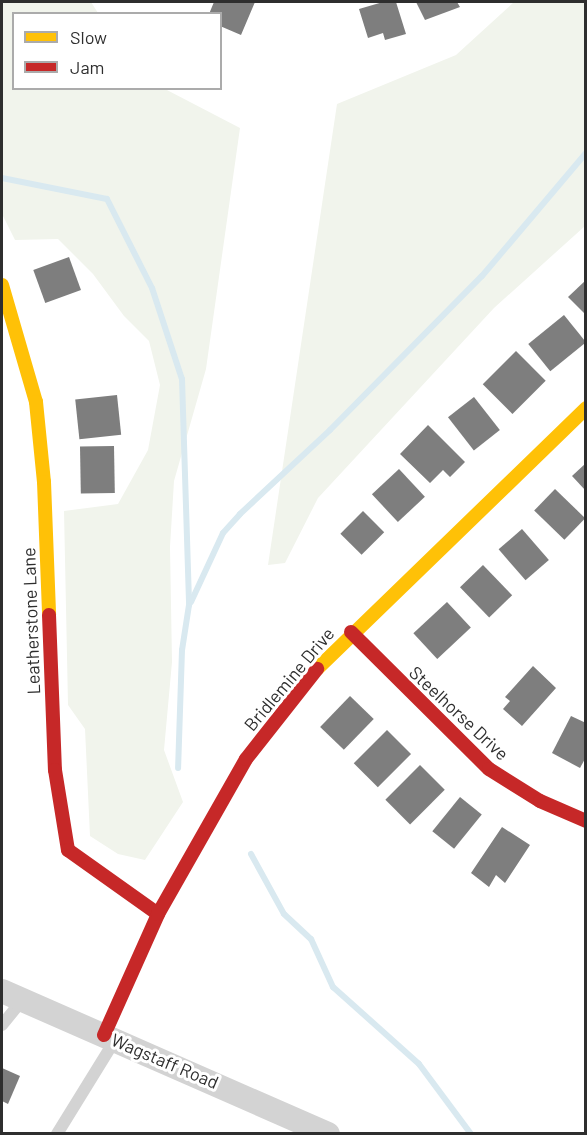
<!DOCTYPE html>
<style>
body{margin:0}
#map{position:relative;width:587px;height:1135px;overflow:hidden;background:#fff;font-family:Barlow,sans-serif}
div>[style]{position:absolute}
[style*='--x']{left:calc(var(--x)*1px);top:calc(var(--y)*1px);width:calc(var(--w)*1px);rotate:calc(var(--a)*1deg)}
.green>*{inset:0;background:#f1f4ec}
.stream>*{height:6px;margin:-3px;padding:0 3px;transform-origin:3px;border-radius:3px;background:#d9e9f0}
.building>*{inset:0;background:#7e7e7e;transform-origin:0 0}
.lane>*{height:12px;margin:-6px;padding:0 6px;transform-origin:6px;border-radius:6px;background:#d3d3d3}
.street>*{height:24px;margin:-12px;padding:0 12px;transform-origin:12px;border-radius:12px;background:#d3d3d3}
.slow>*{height:14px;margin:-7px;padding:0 7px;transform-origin:7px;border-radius:7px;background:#ffc107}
.jam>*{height:14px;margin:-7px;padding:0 7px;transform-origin:7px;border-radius:7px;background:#c62828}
span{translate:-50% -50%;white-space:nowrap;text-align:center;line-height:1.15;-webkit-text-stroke:6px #fff;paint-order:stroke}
.street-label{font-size:18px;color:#2e2e2e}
.frame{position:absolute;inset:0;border:3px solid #2e2e2e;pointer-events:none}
.legend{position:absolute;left:12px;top:12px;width:210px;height:78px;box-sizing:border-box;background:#fff;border:2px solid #ababab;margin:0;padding:8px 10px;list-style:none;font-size:18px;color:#2e2e2e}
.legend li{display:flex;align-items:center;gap:12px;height:30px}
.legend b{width:30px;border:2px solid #ababab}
</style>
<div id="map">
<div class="green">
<i style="clip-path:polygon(2px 2px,91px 2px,98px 13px,14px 14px,14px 88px,165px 89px,240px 128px,206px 369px,174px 481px,170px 547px,172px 662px,164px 750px,183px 802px,145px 860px,118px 854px,90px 836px,85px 729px,68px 705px,64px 511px,118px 504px,148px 450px,160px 385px,149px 341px,124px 316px,93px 274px,58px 239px,15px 240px,2px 214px)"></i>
<i style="clip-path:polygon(514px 2px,585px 2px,585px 226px,494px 308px,318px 498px,285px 563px,268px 565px,337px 104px,456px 55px)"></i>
</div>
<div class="stream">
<i style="--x:2;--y:178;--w:107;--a:11.3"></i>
<i style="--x:107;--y:199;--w:100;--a:63.2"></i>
<i style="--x:152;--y:288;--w:96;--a:71.8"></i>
<i style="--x:182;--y:379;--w:226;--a:88.2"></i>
<i style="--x:189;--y:605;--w:46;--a:98.8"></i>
<i style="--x:182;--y:650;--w:118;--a:91.9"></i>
<i style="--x:191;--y:602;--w:76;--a:-65.1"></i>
<i style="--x:223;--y:533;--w:25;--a:-48"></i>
<i style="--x:240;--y:514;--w:123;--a:-43"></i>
<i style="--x:330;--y:430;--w:216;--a:-45.4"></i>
<i style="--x:482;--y:276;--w:161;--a:-49.8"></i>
<i style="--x:251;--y:854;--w:68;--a:61.2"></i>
<i style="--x:284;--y:914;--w:37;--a:43"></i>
<i style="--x:311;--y:939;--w:53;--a:65.4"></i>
<i style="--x:333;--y:987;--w:115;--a:41.8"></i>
<i style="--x:419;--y:1064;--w:87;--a:53.4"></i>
</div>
<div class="building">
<i style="clip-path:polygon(214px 2px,255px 2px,241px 35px,220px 26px,220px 14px,209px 14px)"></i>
<i style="clip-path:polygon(383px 2px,396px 2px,406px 34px,385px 40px,383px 33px,368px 38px,359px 9px)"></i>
<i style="clip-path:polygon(416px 2px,457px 2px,460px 7px,425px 20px)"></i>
<i style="left:69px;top:257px;width:35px;height:38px;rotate:70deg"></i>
<i style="clip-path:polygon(586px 280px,586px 315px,568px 297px)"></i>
<i style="left:564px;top:315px;width:35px;height:46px;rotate:51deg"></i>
<i style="left:516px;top:351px;width:42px;height:47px;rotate:45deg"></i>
<i style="left:117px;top:395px;width:40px;height:42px;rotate:84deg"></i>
<i style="left:474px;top:397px;width:42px;height:33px;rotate:52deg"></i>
<i style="clip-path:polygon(428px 425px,465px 462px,450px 477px,443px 470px,430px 483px,400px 454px)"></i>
<i style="left:114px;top:446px;width:47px;height:34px;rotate:89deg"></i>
<i style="clip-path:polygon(586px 463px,586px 491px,572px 476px)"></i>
<i style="left:399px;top:469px;width:38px;height:37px;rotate:47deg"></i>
<i style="left:555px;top:489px;width:42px;height:30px;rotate:44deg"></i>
<i style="left:363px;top:511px;width:30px;height:32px;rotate:45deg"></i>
<i style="left:522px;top:529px;width:41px;height:31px;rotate:49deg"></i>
<i style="left:483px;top:565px;width:42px;height:32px;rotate:46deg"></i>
<i style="left:447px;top:602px;width:35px;height:46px;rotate:47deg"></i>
<i style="clip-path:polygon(533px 666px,556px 688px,522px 726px,503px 709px,510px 701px,505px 697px)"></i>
<i style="left:350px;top:696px;width:33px;height:43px;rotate:44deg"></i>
<i style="clip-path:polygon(571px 716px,586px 723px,586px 757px,580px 768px,552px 753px)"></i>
<i style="left:387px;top:730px;width:34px;height:47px;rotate:45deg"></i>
<i style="left:420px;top:765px;width:35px;height:49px;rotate:45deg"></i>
<i style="left:460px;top:797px;width:28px;height:44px;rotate:39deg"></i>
<i style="clip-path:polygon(502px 827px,530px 845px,505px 883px,496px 875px,489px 887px,471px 873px)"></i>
<i style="clip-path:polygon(2px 1068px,20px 1076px,8px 1104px,2px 1101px)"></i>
</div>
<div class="lane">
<i style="--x:2;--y:1025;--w:32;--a:-51"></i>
<i style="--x:57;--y:1134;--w:110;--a:-58.3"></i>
</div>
<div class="street">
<i style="--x:2;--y:991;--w:356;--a:23.7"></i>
</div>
<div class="slow">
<i style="--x:2;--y:285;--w:122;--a:73.8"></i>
<i style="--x:36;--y:402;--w:80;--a:84.3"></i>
<i style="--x:44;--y:482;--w:133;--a:87.8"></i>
<i style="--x:317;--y:669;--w:375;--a:-44.1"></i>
</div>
<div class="jam">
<i style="--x:49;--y:615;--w:155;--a:87.8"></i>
<i style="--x:55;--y:770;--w:81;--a:80.8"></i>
<i style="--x:68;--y:850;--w:110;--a:35.4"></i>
<i style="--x:351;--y:632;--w:194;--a:44.8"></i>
<i style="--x:489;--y:769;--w:60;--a:32.1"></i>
<i style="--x:540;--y:801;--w:50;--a:23.5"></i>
<i style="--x:104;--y:1035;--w:133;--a:-65.9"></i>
<i style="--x:158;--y:914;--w:178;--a:-60.4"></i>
<i style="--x:246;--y:759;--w:115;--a:-51.7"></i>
</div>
<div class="street-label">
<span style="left:31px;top:621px;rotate:-92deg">Leatherstone Lane</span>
<span style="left:289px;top:679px;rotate:-50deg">Bridlemine Drive</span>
<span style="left:459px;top:713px;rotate:43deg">Steelhorse Drive</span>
<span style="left:165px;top:1061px;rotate:23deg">Wagstaff Road</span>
</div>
<div class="frame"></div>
<ul class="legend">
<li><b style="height:8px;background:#ffc107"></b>Slow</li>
<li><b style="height:8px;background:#c62828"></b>Jam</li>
</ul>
</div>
